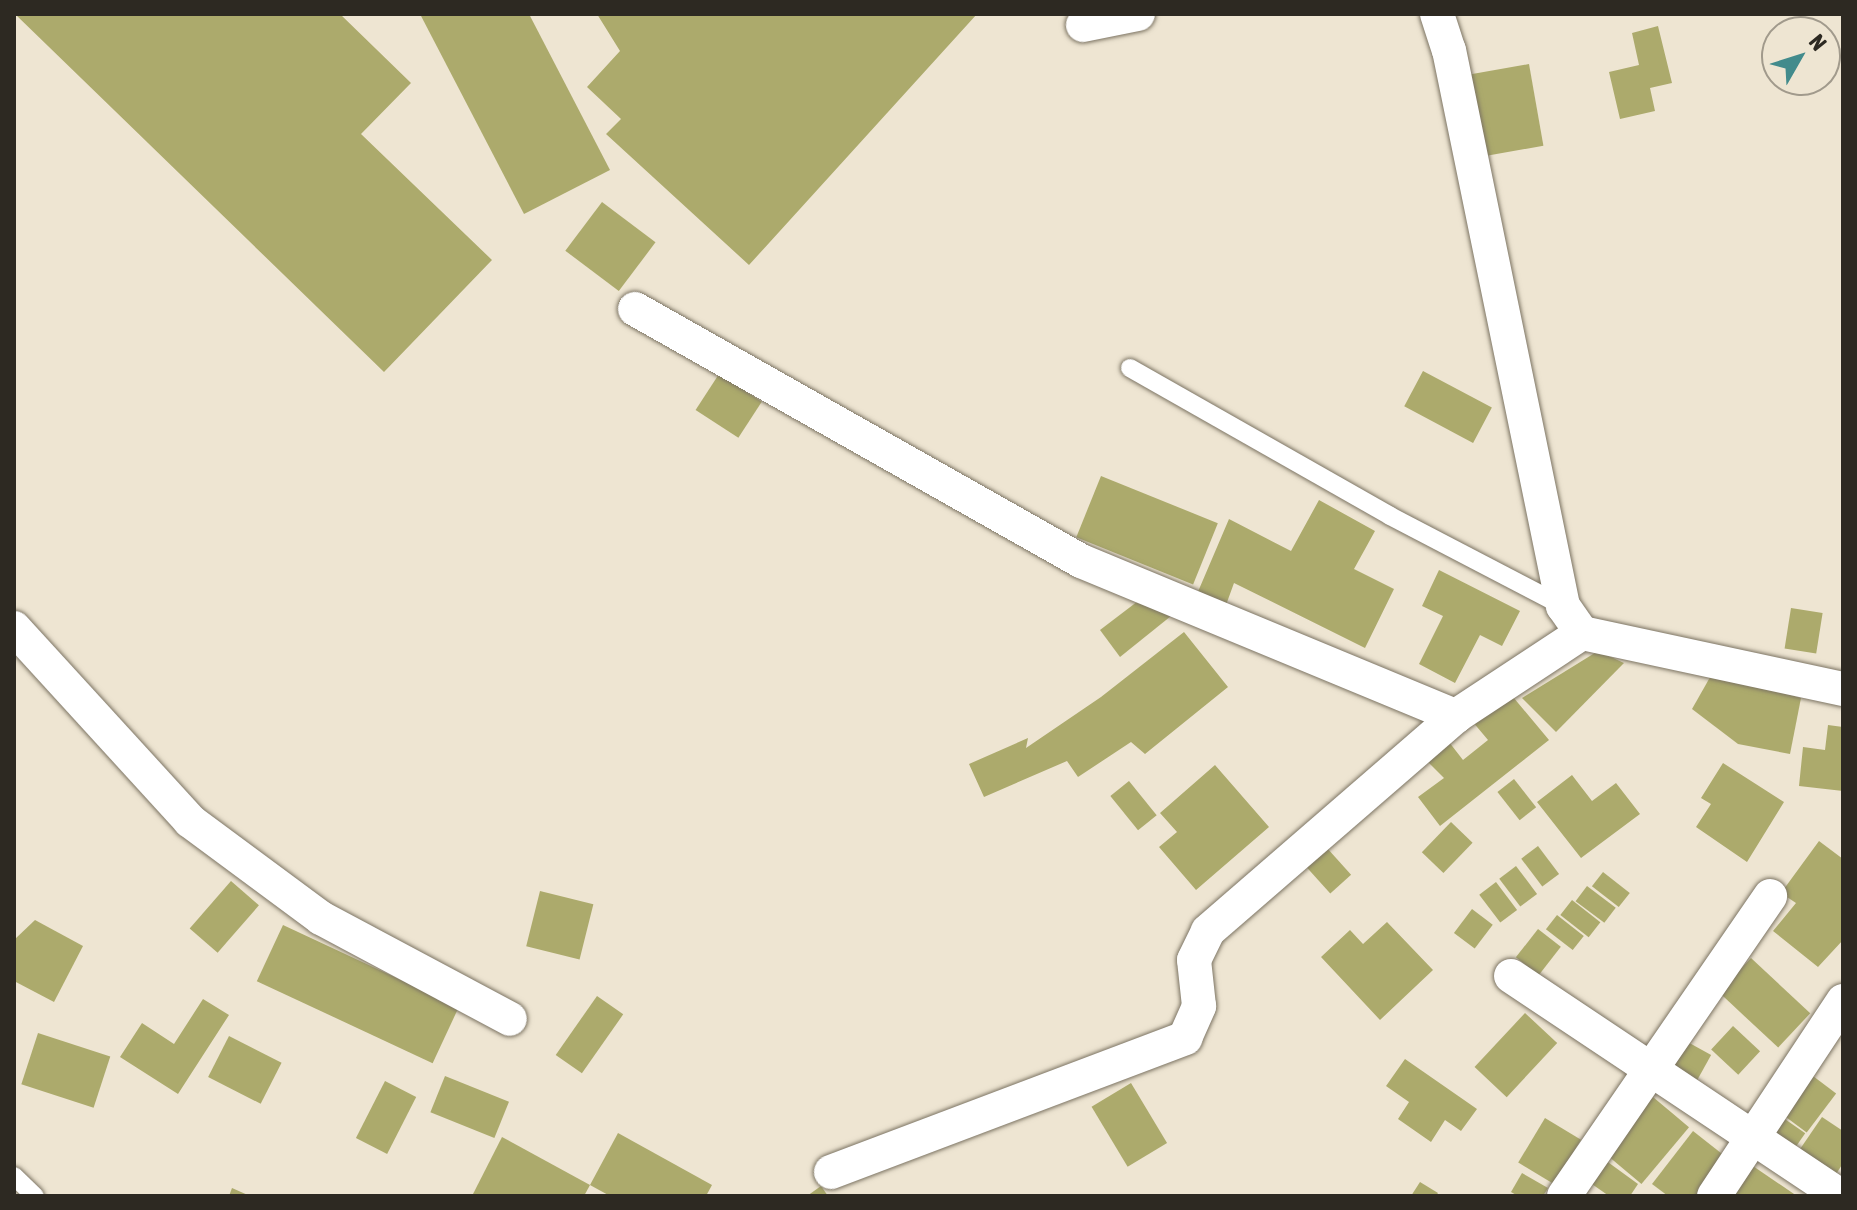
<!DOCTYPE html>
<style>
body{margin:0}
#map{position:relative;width:1857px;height:1210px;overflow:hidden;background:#eee5d2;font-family:"Asap Condensed",sans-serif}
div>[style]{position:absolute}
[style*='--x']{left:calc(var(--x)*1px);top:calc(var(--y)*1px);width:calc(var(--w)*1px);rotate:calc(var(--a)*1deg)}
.building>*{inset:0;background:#acaa6c;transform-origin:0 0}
.roads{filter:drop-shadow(0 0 2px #7c7463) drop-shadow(0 0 2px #7c7463)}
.lane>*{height:18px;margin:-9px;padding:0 9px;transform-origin:9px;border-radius:9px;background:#fff}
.street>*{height:34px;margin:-17px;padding:0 17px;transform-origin:17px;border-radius:17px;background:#fff}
span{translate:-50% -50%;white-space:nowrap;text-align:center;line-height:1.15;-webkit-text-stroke:6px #eee5d2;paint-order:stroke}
.frame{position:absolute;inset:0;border:16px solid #2d2922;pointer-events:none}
.north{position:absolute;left:1761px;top:16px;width:80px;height:80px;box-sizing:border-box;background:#eee5d2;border:2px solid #a19a8c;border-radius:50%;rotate:51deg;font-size:22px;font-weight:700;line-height:32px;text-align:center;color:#2d2922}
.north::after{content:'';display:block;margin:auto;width:28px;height:36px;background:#428b8c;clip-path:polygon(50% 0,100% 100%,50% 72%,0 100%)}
</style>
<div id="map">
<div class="building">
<i style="clip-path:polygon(15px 14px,340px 14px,411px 83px,361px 134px,492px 260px,384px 372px)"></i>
<i style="clip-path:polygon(420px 14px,529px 14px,610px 170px,524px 214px)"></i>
<i style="clip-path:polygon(597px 14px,977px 14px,749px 265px,606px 134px,621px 119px,587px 87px,620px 51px)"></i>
<i style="clip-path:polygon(1658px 26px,1672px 83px,1650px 88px,1655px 111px,1620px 119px,1609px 72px,1639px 65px,1632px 33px)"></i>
<i style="left:1529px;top:64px;width:83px;height:59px;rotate:80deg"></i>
<i style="left:602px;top:202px;width:67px;height:61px;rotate:37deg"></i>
<i style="left:1423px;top:371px;width:78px;height:40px;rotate:28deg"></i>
<i style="left:719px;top:374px;width:51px;height:43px;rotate:33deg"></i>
<i style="left:1101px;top:476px;width:126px;height:66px;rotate:22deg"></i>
<i style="clip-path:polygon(1319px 500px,1375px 531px,1354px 569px,1394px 589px,1365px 648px,1234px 583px,1226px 605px,1197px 594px,1229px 519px,1291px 551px)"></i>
<i style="clip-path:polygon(1439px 570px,1520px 611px,1502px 646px,1480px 635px,1455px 683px,1419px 664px,1443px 616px,1422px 606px)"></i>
<i style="clip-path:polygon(1142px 598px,1176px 612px,1120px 657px,1100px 630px)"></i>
<i style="left:1791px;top:608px;width:32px;height:41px;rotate:9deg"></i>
<i style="clip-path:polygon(1184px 632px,1228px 687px,1145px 754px,1131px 742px,1078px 777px,1067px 761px,984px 797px,969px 764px,1028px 738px,1026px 748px,1101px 697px)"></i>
<i style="clip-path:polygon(1598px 651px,1624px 663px,1556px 732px,1522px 698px)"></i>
<i style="clip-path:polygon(1713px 672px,1801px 698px,1790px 754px,1738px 744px,1692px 709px)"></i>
<i style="clip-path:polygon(1508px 691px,1549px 740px,1440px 826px,1418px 797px,1444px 778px,1426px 760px,1449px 742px,1463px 760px,1488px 740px,1472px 721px)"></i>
<i style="clip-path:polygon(1828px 725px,1843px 727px,1843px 791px,1799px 786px,1803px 747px,1825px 750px)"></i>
<i style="clip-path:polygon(1723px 763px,1784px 802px,1747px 862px,1696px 827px,1711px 804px,1701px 798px)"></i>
<i style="clip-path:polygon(1215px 765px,1269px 827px,1196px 890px,1159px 847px,1177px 832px,1160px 813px)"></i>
<i style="clip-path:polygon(1572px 775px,1592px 801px,1616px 783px,1640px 814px,1581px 858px,1537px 802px)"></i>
<i style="left:1514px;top:779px;width:36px;height:21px;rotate:52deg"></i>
<i style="left:1129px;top:781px;width:44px;height:24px;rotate:51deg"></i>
<i style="left:1451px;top:822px;width:30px;height:42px;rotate:44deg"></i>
<i style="clip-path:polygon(1819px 841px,1843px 859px,1843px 940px,1818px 967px,1773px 931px,1796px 903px,1781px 893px)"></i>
<i style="left:1538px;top:846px;width:35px;height:21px;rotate:53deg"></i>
<i style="left:1327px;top:848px;width:36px;height:28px;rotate:48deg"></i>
<i style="left:1516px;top:866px;width:35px;height:21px;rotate:53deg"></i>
<i style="left:1603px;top:872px;width:34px;height:18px;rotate:38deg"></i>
<i style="left:231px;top:881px;width:37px;height:63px;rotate:41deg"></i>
<i style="left:1496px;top:882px;width:35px;height:21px;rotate:53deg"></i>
<i style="left:1587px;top:886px;width:36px;height:19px;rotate:37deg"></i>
<i style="left:540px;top:891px;width:55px;height:57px;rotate:14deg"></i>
<i style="left:1572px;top:900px;width:36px;height:19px;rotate:38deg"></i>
<i style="left:1472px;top:909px;width:26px;height:30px;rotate:37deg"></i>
<i style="left:1557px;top:915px;width:34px;height:18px;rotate:38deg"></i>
<i style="clip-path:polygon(35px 920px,83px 946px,54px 1002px,14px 981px,14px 940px)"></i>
<i style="clip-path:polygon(1387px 922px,1433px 970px,1380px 1020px,1321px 957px,1350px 930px,1363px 944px)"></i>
<i style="left:283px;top:925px;width:194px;height:62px;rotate:25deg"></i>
<i style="left:1538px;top:929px;width:29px;height:36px;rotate:38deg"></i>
<i style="left:1751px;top:958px;width:81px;height:47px;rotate:43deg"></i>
<i style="left:597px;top:996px;width:32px;height:72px;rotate:35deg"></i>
<i style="clip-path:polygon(203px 999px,229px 1015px,178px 1094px,120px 1057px,142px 1023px,174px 1044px)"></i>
<i style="left:1525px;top:1013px;width:44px;height:74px;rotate:43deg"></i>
<i style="left:1733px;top:1026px;width:37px;height:32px;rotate:43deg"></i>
<i style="left:38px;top:1033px;width:76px;height:54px;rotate:18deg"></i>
<i style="left:229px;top:1036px;width:59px;height:46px;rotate:27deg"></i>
<i style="left:1684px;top:1040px;width:31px;height:32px;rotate:29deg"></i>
<i style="clip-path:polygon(1405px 1059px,1477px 1109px,1461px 1131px,1445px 1120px,1431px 1142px,1398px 1119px,1409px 1102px,1386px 1086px)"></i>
<i style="left:1809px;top:1073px;width:34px;height:49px;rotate:37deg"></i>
<i style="left:445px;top:1076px;width:69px;height:39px;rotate:22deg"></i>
<i style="left:385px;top:1081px;width:35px;height:64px;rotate:27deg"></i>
<i style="left:1131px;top:1083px;width:70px;height:46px;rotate:59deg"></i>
<i style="left:1653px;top:1097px;width:47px;height:74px;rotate:40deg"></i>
<i style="left:1779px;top:1115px;width:32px;height:27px;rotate:35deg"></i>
<i style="clip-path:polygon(1822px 1117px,1843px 1131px,1843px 1163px,1835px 1176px,1798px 1152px)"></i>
<i style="left:1545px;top:1118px;width:42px;height:52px;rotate:31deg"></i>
<i style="clip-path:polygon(1693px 1131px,1726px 1157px,1696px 1196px,1668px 1196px,1652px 1184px)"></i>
<i style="clip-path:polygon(618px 1133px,712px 1185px,706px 1196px,610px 1196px,590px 1185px)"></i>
<i style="clip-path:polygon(502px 1137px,590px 1185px,584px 1196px,472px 1196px)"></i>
<i style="clip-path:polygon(1605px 1160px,1638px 1184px,1630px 1196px,1609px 1196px,1589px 1182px)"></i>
<i style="clip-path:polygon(1747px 1162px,1797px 1196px,1725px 1196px)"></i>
<i style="clip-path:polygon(1522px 1173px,1548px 1188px,1543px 1196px,1518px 1196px,1511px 1192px)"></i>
<i style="clip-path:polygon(1420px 1182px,1438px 1193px,1436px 1196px,1411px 1196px)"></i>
<i style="clip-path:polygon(821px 1186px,828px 1196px,807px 1196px)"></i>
<i style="clip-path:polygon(232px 1188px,250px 1196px,229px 1196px)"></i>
</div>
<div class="roads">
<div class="lane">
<i style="--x:1130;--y:368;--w:299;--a:29.6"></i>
<i style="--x:1390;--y:516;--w:195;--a:27.5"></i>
<i style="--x:14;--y:1176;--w:29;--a:44"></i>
</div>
<div class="street">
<i style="--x:1437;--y:14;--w:38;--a:72"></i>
<i style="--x:1449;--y:50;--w:568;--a:78.41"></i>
<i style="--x:1563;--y:606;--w:33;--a:55"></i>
<i style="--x:1083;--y:25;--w:56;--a:-11.3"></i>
<i style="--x:635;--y:309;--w:512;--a:29.47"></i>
<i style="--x:1081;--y:561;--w:406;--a:22.5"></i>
<i style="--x:1456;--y:716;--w:151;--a:-33.4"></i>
<i style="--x:1582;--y:633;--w:267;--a:12.1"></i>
<i style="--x:14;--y:628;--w:261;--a:47.6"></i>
<i style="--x:190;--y:821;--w:163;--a:36.5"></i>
<i style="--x:321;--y:918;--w:214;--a:28.1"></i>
<i style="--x:1511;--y:976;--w:397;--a:33.7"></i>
<i style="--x:831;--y:1172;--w:379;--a:-20.7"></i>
<i style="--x:1185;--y:1038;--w:35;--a:-66"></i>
<i style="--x:1199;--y:1006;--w:46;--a:-96.2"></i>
<i style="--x:1194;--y:960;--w:32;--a:-64"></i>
<i style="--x:1208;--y:931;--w:328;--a:-40.9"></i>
<i style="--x:1564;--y:1196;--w:364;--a:-55.5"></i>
<i style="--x:1714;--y:1196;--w:234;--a:-56.5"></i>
</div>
</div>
<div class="frame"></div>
<div class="north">N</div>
</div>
